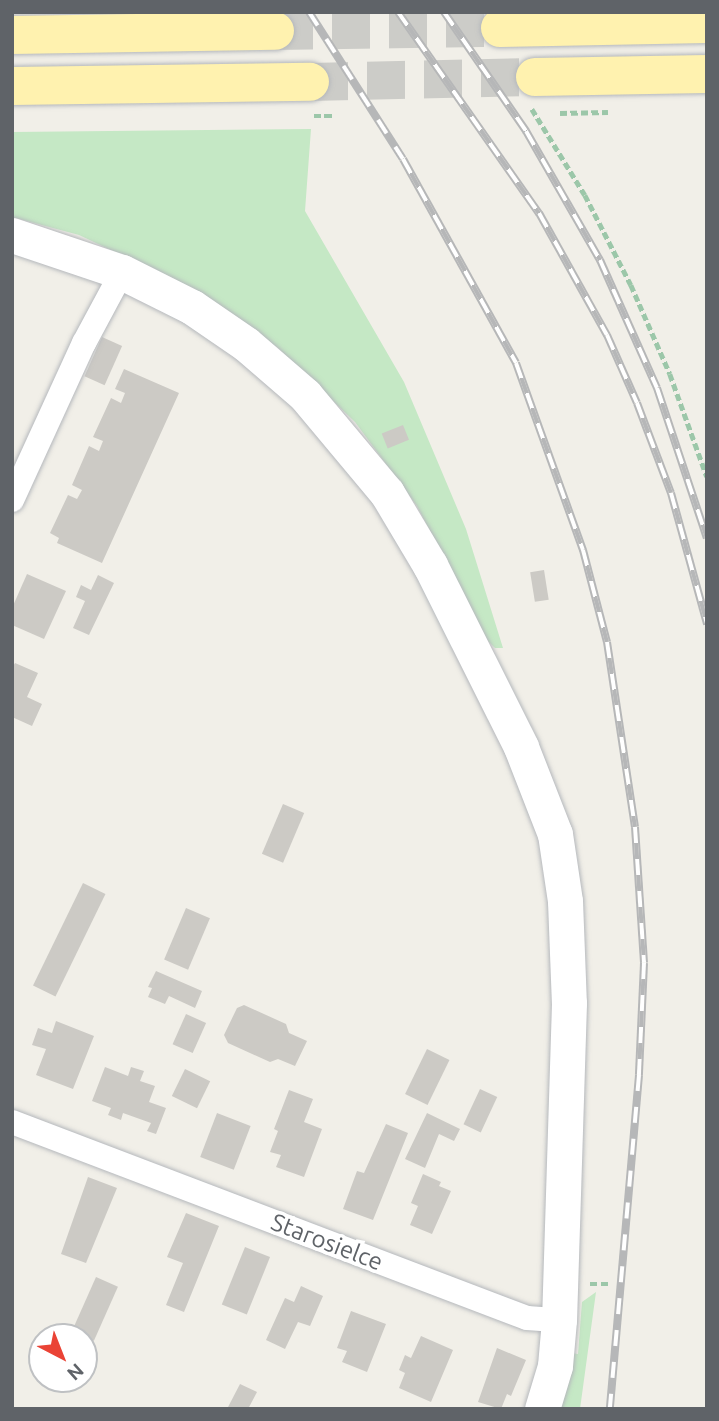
<!DOCTYPE html>
<style>
body{margin:0}
#map{position:relative;width:719px;height:1421px;overflow:hidden;background:#f1efe8;font-family:Ubuntu,sans-serif}
div>[style]{position:absolute}
[style*='--x']{left:calc(var(--x)*1px);top:calc(var(--y)*1px);width:calc(var(--w)*1px);rotate:calc(var(--a)*1deg)}
.green>*{inset:0;background:#c5e8c5}
.building>*{inset:0;background:#cccac5;transform-origin:0 0}
.primary-tunnel>*{height:38px;margin-top:-19px;transform-origin:0;background:repeating-linear-gradient(90deg,#ccccc8 0 38px,transparent 0 57px)}
.path>*{height:4.5px;margin-top:-2.25px;transform-origin:0;background:repeating-linear-gradient(90deg,#9cc7a9 0 7px,transparent 0 10.5px)}
.roads{filter:drop-shadow(0 0 2px #b5b8bc) drop-shadow(0 0 2px #b5b8bc)}
.street>*{height:24px;margin:-12px;padding:0 12px;transform-origin:12px;border-radius:12px;background:#fff}
.secondary>*{height:35px;margin:-17.5px;padding:0 17.5px;transform-origin:17.5px;border-radius:17.5px;background:#fff}
.primary>*{height:38px;margin:-19px;padding:0 19px;transform-origin:19px;border-radius:19px;background:#fff2af}
.rail>*{height:8px;margin-top:-4px;transform-origin:0;background:repeating-linear-gradient(90deg,#fff 0 16px,#b6b7b8 0 32px);box-sizing:border-box;border-block:2px solid #b6b7b8}
span{translate:-50% -50%;white-space:nowrap;text-align:center;line-height:1.15;-webkit-text-stroke:7px #fff;paint-order:stroke}
.street-label{font-size:24px;color:#5f6368}
.frame{position:absolute;inset:0;border:14px solid #5f6368;pointer-events:none}
.north{position:absolute;left:28px;top:1323px;width:70px;height:70px;box-sizing:border-box;background:#fff;border:2px solid #bfc1c3;border-radius:50%;rotate:138deg;font-size:19px;font-weight:700;line-height:28px;text-align:center;color:#5f6368}
.north::after{content:'';display:block;margin:auto;width:24px;height:32px;background:#ea4335;clip-path:polygon(50% 0,100% 100%,50% 72%,0 100%)}
</style>
<div id="map">
<div class="green">
<i style="clip-path:polygon(311px 129px,305px 211px,404px 382px,466px 529px,503px 648px,495px 648px,486px 639px,417px 506px,355px 422px,277px 347px,185px 285px,79px 235px,12px 217px,12px 132px)"></i>
<i style="clip-path:polygon(596px 1292px,580px 1409px,557px 1409px,571px 1353px,578px 1354px,582px 1302px)"></i>
</div>
<div class="building">
<i style="left:102px;top:337px;width:22px;height:43px;rotate:24deg"></i>
<i style="clip-path:polygon(124px 369px,179px 393px,102px 563px,57px 543px,59px 538px,50px 533px,68px 495px,77px 499px,82px 490px,72px 485px,89px 446px,99px 451px,103px 441px,93px 437px,111px 398px,121px 403px,125px 393px,115px 389px)"></i>
<i style="left:403px;top:425px;width:16px;height:23px;rotate:68deg"></i>
<i style="left:544px;top:570px;width:30px;height:14px;rotate:81deg"></i>
<i style="clip-path:polygon(27px 574px,66px 591px,44px 639px,12px 625px,12px 608px)"></i>
<i style="clip-path:polygon(98px 575px,114px 583px,89px 635px,73px 628px,85px 601px,76px 597px,81px 585px,91px 590px)"></i>
<i style="clip-path:polygon(15px 663px,38px 673px,27px 697px,42px 704px,32px 726px,12px 717px,12px 668px)"></i>
<i style="left:283px;top:804px;width:23px;height:54px;rotate:23deg"></i>
<i style="left:83px;top:883px;width:25px;height:114px;rotate:26deg"></i>
<i style="left:186px;top:908px;width:26px;height:56px;rotate:23deg"></i>
<i style="clip-path:polygon(156px 971px,202px 991px,195px 1008px,169px 996px,165px 1004px,148px 997px,152px 988px,148px 987px)"></i>
<i style="clip-path:polygon(244px 1005px,286px 1024px,289px 1033px,307px 1041px,295px 1066px,278px 1059px,270px 1062px,228px 1043px,224px 1035px,237px 1008px)"></i>
<i style="left:186px;top:1014px;width:22px;height:33px;rotate:24deg"></i>
<i style="clip-path:polygon(56px 1021px,94px 1036px,73px 1089px,36px 1075px,46px 1049px,32px 1045px,38px 1028px,52px 1033px)"></i>
<i style="left:427px;top:1049px;width:25px;height:50px;rotate:26deg"></i>
<i style="clip-path:polygon(105px 1067px,128px 1076px,131px 1067px,144px 1071px,140px 1081px,155px 1086px,149px 1102px,166px 1108px,156px 1134px,147px 1131px,151px 1123px,123px 1113px,121px 1120px,108px 1115px,111px 1108px,92px 1101px)"></i>
<i style="left:185px;top:1069px;width:28px;height:30px;rotate:26deg"></i>
<i style="left:480px;top:1089px;width:19px;height:39px;rotate:25deg"></i>
<i style="clip-path:polygon(289px 1090px,313px 1099px,304px 1122px,322px 1129px,304px 1177px,276px 1167px,281px 1155px,270px 1152px,278px 1131px,274px 1129px)"></i>
<i style="left:217px;top:1113px;width:36px;height:47px;rotate:21deg"></i>
<i style="clip-path:polygon(427px 1113px,460px 1129px,454px 1141px,439px 1134px,425px 1168px,405px 1159px)"></i>
<i style="clip-path:polygon(386px 1124px,408px 1133px,373px 1220px,343px 1209px,357px 1171px,364px 1173px)"></i>
<i style="clip-path:polygon(423px 1174px,441px 1182px,439px 1186px,451px 1191px,432px 1234px,410px 1225px,418px 1206px,411px 1203px)"></i>
<i style="clip-path:polygon(88px 1177px,117px 1188px,86px 1263px,61px 1254px)"></i>
<i style="clip-path:polygon(186px 1213px,219px 1226px,184px 1312px,166px 1305px,183px 1263px,167px 1257px)"></i>
<i style="left:245px;top:1247px;width:27px;height:62px;rotate:22deg"></i>
<i style="left:96px;top:1277px;width:24px;height:59px;rotate:24deg"></i>
<i style="clip-path:polygon(301px 1286px,323px 1296px,310px 1326px,298px 1322px,285px 1349px,266px 1340px,285px 1298px,294px 1302px)"></i>
<i style="clip-path:polygon(351px 1311px,386px 1324px,367px 1372px,342px 1362px,347px 1351px,337px 1348px)"></i>
<i style="clip-path:polygon(421px 1336px,453px 1350px,431px 1402px,399px 1388px,405px 1373px,399px 1370px,405px 1355px,411px 1358px)"></i>
<i style="clip-path:polygon(497px 1348px,526px 1360px,511px 1396px,507px 1394px,501px 1409px,478px 1402px)"></i>
<i style="clip-path:polygon(240px 1384px,257px 1392px,248px 1409px,227px 1409px)"></i>
</div>
<div class="primary-tunnel">
<i style="--x:275;--y:31;--w:225;--a:-0.8"></i>
<i style="--x:310;--y:82;--w:225;--a:-1.3"></i>
</div>
<div class="path">
<i style="--x:532;--y:109;--w:101;--a:58.4"></i>
<i style="--x:585;--y:195;--w:101;--a:62.9"></i>
<i style="--x:631;--y:285;--w:97;--a:66.3"></i>
<i style="--x:670;--y:374;--w:109;--a:70.2"></i>
<i style="--x:560;--y:113;--w:48;--a:-1.2"></i>
<i style="--x:314;--y:116;--w:20;--a:0"></i>
<i style="--x:590;--y:1284;--w:20;--a:0"></i>
</div>
<div class="roads">
<div class="street">
<i style="--x:12;--y:500;--w:173;--a:-65.4"></i>
<i style="--x:84;--y:343;--w:81;--a:-61.8"></i>
<i style="--x:12;--y:1122;--w:551;--a:20.84"></i>
<i style="--x:527;--y:1318;--w:32;--a:4"></i>
</div>
<div class="secondary">
<i style="--x:12;--y:235;--w:116;--a:18.6"></i>
<i style="--x:122;--y:272;--w:78;--a:26.6"></i>
<i style="--x:192;--y:307;--w:65;--a:34.4"></i>
<i style="--x:246;--y:344;--w:78;--a:40.8"></i>
<i style="--x:305;--y:395;--w:128;--a:50.1"></i>
<i style="--x:387;--y:493;--w:84;--a:59.2"></i>
<i style="--x:430;--y:565;--w:203;--a:63.4"></i>
<i style="--x:521;--y:747;--w:93;--a:68.7"></i>
<i style="--x:555;--y:834;--w:68;--a:81.5"></i>
<i style="--x:565;--y:901;--w:102;--a:87.8"></i>
<i style="--x:569;--y:1003;--w:317;--a:91.8"></i>
<i style="--x:559;--y:1320;--w:46;--a:95"></i>
<i style="--x:555;--y:1366;--w:45;--a:106.8"></i>
</div>
<div class="primary">
<i style="--x:500;--y:28;--w:207;--a:-1.1"></i>
<i style="--x:12;--y:35;--w:263;--a:-0.9"></i>
<i style="--x:535;--y:77;--w:172;--a:-1"></i>
<i style="--x:12;--y:86;--w:298;--a:-0.8"></i>
</div>
</div>
<div class="rail">
<i style="--x:309;--y:12;--w:174;--a:57.4"></i>
<i style="--x:403;--y:159;--w:233;--a:61"></i>
<i style="--x:516;--y:363;--w:199;--a:70.3"></i>
<i style="--x:583;--y:550;--w:95;--a:75.4"></i>
<i style="--x:607;--y:642;--w:187;--a:81.4"></i>
<i style="--x:635;--y:827;--w:136;--a:86.2"></i>
<i style="--x:644;--y:963;--w:112;--a:92.6"></i>
<i style="--x:639;--y:1075;--w:335;--a:95"></i>
<i style="--x:398;--y:12;--w:246;--a:55"></i>
<i style="--x:539;--y:213;--w:140;--a:60.9"></i>
<i style="--x:607;--y:335;--w:74;--a:66.2"></i>
<i style="--x:637;--y:403;--w:96;--a:69.3"></i>
<i style="--x:671;--y:493;--w:136;--a:74.6"></i>
<i style="--x:444;--y:12;--w:145;--a:55.4"></i>
<i style="--x:526;--y:131;--w:149;--a:60.2"></i>
<i style="--x:600;--y:260;--w:140;--a:66"></i>
<i style="--x:657;--y:388;--w:158;--a:71.6"></i>
</div>
<div class="street-label">
<span style="left:327px;top:1242px;rotate:21deg">Starosielce</span>
</div>
<div class="frame"></div>
<div class="north">N</div>
</div>
